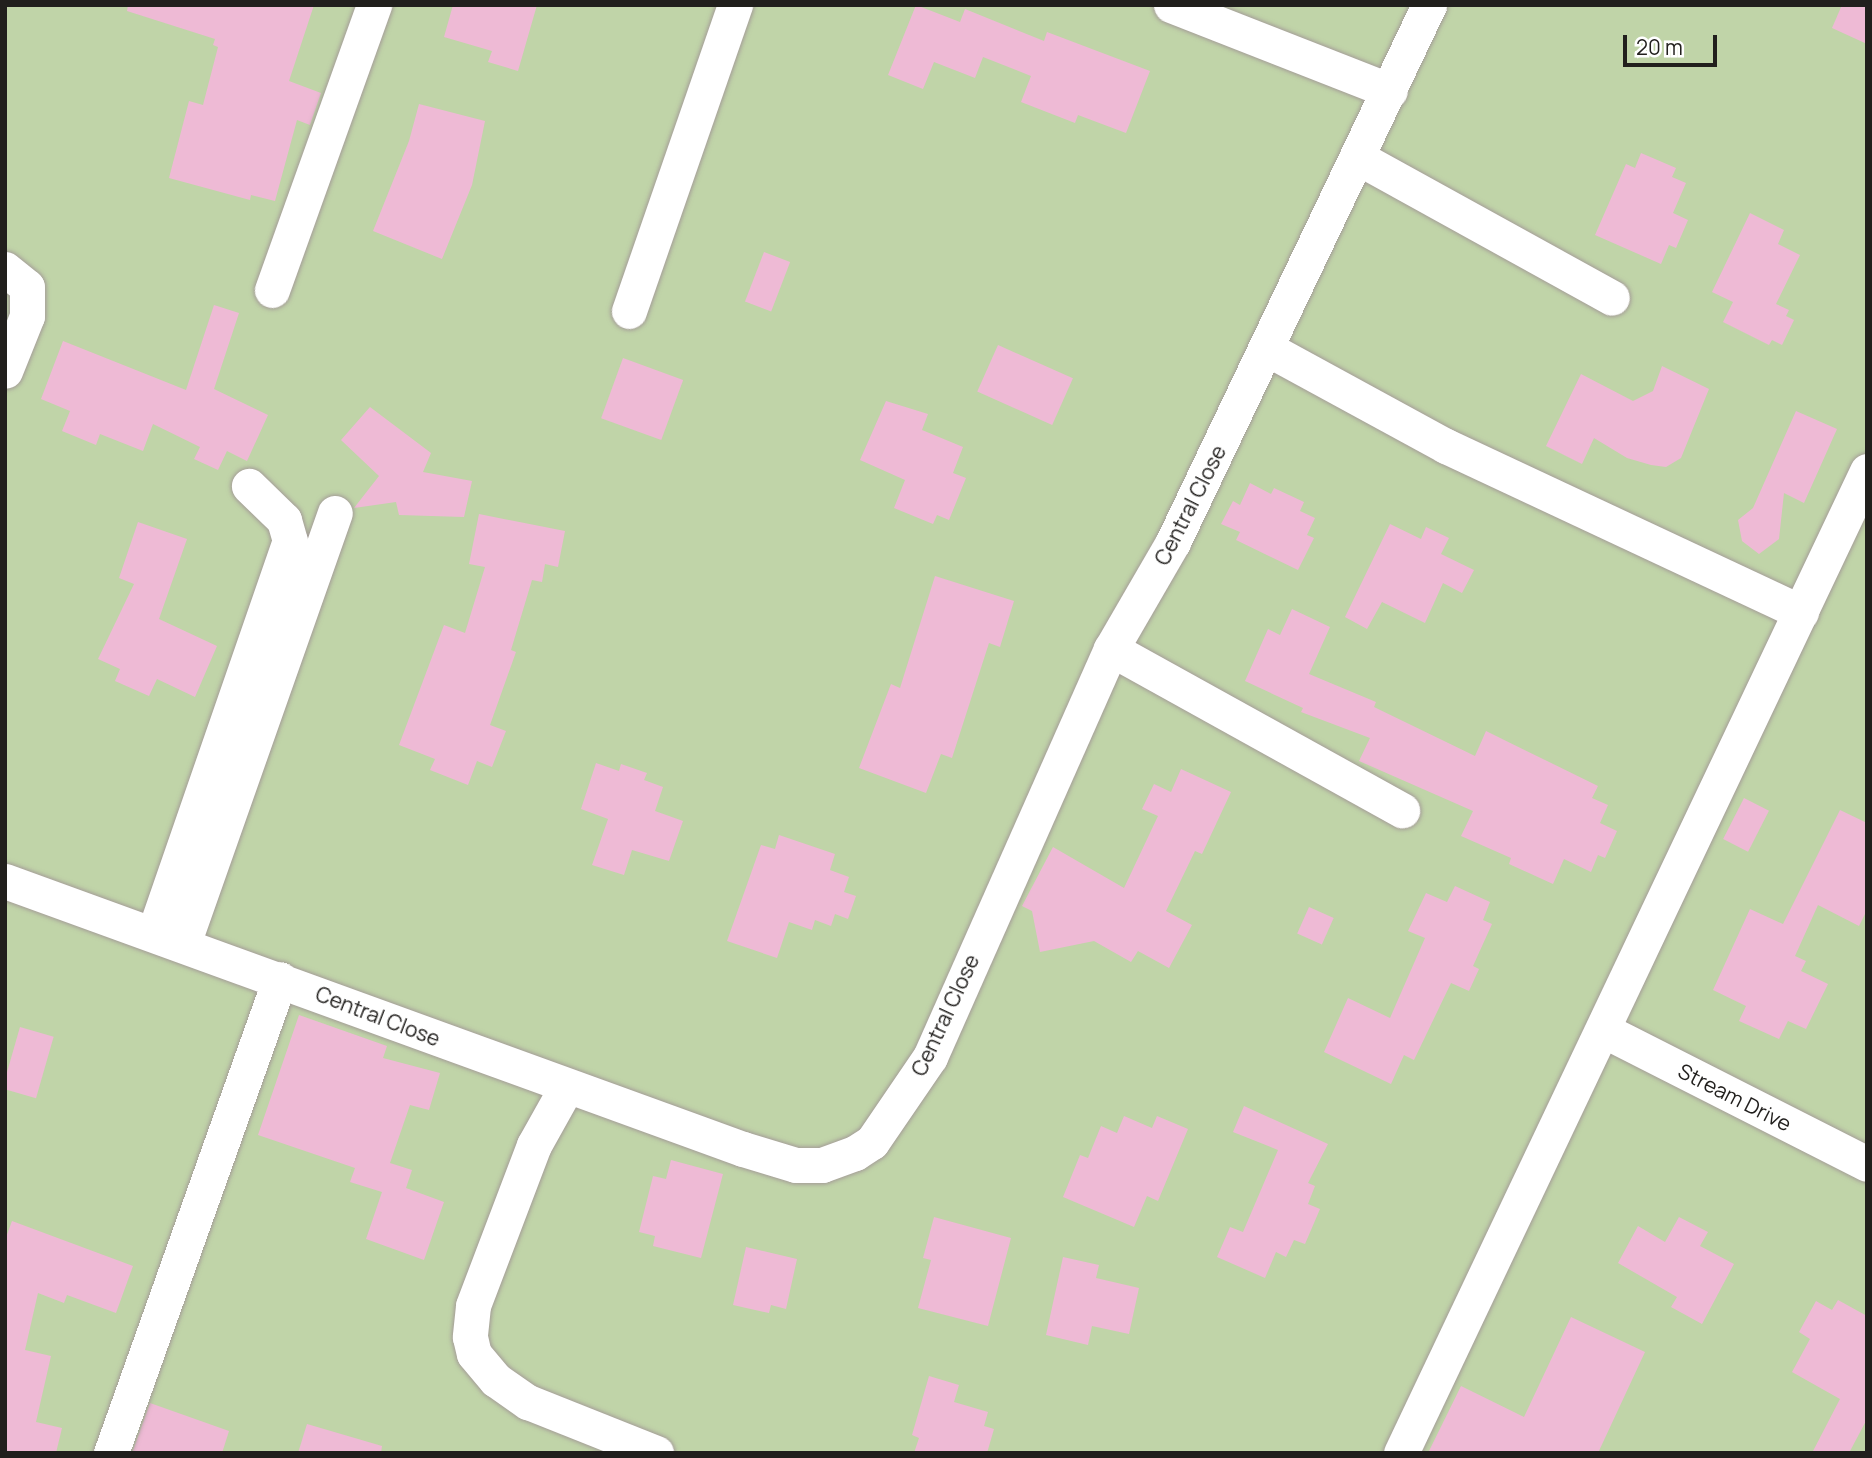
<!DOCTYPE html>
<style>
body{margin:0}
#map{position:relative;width:1872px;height:1458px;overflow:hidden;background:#fdf6f1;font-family:Manrope,sans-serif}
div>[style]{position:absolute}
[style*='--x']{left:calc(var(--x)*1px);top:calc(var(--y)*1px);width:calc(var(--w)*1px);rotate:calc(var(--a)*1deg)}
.green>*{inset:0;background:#c0d4a8;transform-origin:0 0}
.building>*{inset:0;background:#eebad5;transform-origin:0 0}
.roads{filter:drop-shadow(0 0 2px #a49d98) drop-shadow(0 0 2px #a49d98)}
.minor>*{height:35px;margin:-17.5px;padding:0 17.5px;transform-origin:17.5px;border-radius:17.5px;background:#fff}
span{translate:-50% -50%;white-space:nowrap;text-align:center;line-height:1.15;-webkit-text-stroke:5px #fff;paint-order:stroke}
.street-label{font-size:21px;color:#211f1d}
.frame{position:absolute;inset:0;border:7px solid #211f1d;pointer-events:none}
.scale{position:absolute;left:1623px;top:35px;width:94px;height:32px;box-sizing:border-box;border:4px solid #211f1d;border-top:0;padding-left:9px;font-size:21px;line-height:24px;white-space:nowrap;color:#211f1d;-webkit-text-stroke:5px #fff;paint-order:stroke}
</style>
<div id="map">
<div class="green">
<i style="left:5px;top:5px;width:1862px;height:1448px"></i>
</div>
<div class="building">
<i style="clip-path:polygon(128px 5px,314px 5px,289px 81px,321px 93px,310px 125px,297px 120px,275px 201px,251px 195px,250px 200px,169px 178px,189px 101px,203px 105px,218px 47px,213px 45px,215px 39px,127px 11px)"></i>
<i style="clip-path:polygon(453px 5px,537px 5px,518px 71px,488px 62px,492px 51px,444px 37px)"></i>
<i style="clip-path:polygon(916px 5px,960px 22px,965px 9px,1044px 41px,1047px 32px,1150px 71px,1126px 133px,1078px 115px,1075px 123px,1021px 102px,1031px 76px,983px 57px,975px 78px,934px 62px,923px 89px,888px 75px)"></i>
<i style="clip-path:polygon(1842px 5px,1867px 5px,1867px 44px,1832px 28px)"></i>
<i style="clip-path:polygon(419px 104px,485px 121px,472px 185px,442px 259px,373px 231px,409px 141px)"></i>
<i style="clip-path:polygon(1641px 153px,1676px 168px,1672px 177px,1686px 183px,1673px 213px,1688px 220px,1676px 248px,1669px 245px,1661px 264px,1595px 235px,1626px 164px,1635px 168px)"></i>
<i style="clip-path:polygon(1750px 213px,1784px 230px,1778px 244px,1800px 255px,1776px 304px,1789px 310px,1786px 316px,1794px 320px,1782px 345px,1772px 340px,1769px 345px,1723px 322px,1733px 302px,1712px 292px)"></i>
<i style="left:764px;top:252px;width:28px;height:53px;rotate:21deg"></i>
<i style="clip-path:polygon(214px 305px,239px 313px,214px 389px,268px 415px,247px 461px,227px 451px,218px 470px,194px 459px,200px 447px,153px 424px,143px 451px,100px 434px,96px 445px,62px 431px,70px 411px,41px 399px,63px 341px,186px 390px)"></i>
<i style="left:998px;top:345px;width:82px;height:51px;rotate:24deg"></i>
<i style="left:623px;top:358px;width:64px;height:64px;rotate:20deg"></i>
<i style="clip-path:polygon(1662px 366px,1709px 389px,1681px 458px,1666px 467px,1651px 465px,1627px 458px,1594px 438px,1582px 464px,1546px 446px,1581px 374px,1633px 401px,1653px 391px)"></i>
<i style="clip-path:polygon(886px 401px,928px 414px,922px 430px,963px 447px,953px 473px,966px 478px,949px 520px,937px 515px,933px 524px,894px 508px,905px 480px,860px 460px)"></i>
<i style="clip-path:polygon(370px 407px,431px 453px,423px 472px,472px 481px,464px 517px,399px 515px,396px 502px,354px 508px,379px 476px,341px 440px)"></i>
<i style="clip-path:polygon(1796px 411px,1837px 429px,1804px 503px,1784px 493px,1779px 539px,1759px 554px,1742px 541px,1738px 520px,1753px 508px)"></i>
<i style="clip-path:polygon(1250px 483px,1271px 494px,1274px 488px,1304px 502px,1300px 511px,1315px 518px,1307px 535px,1314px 538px,1298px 570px,1236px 540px,1240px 532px,1221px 524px,1233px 501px,1240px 505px)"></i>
<i style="clip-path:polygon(479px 514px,565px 531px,558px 567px,545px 564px,542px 582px,532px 580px,511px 650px,516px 652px,490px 725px,506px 731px,492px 767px,477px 761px,468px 785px,430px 770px,435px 759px,399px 745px,444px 625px,465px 633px,485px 567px,469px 564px)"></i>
<i style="clip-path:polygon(138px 522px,187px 539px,159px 619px,217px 646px,195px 697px,157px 679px,149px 696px,115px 681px,120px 669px,98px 659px,134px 584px,119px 578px)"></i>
<i style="clip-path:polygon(1390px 524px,1421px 539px,1426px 527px,1449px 538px,1441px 554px,1474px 570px,1462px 593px,1443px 583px,1425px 623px,1382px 602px,1367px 629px,1345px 617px)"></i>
<i style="clip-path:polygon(935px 576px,1014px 601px,1000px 647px,989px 643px,952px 758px,941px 754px,926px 793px,859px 768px,891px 684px,900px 688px)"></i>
<i style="clip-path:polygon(1292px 609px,1330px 627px,1309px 674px,1376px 702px,1374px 707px,1475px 756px,1486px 731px,1598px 786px,1592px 798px,1608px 805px,1600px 823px,1617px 831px,1605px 858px,1598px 855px,1591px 872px,1564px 859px,1553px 884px,1509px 864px,1511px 858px,1461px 836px,1473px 811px,1359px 761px,1370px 738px,1301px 712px,1303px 708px,1245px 681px,1268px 629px,1280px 635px)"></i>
<i style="clip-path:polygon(596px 763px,619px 771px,621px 764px,647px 773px,644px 780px,663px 787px,655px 811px,683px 821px,669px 861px,632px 850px,624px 875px,592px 865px,608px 819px,581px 809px)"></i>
<i style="clip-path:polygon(1181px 769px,1231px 792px,1202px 854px,1195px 851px,1166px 911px,1192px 925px,1169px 968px,1138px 951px,1131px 962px,1094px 941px,1040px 952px,1032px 911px,1022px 906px,1053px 847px,1124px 888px,1158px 816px,1142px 809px,1154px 784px,1171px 792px)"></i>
<i style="left:1744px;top:798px;width:28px;height:46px;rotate:27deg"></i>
<i style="clip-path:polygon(1840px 810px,1867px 823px,1867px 910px,1859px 926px,1818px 905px,1795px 956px,1806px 961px,1801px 971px,1828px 984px,1806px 1029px,1788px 1021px,1779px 1039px,1739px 1021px,1746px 1006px,1713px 990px,1750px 909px,1783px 924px)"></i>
<i style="clip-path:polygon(779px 835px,835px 854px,830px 870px,849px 877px,844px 892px,856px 896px,848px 919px,835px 914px,831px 926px,815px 920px,812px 930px,789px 922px,777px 958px,727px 941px,761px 845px,775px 849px)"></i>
<i style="clip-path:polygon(1455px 886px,1490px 902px,1483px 920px,1492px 924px,1473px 966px,1479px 969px,1469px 991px,1451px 983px,1414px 1060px,1404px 1055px,1391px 1084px,1324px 1052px,1348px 998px,1390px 1018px,1425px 938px,1408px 931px,1426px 893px,1447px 902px)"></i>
<i style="left:1309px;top:907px;width:27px;height:29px;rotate:24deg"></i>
<i style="clip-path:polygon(299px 1015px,387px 1046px,383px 1058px,440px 1073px,429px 1110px,410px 1105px,390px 1163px,412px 1170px,406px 1188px,444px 1202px,424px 1260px,366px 1239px,382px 1192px,350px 1182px,355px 1168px,258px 1135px)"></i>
<i style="left:20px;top:1027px;width:35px;height:64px;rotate:16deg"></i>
<i style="clip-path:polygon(1244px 1106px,1328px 1144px,1308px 1183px,1315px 1186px,1308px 1204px,1320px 1209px,1305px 1244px,1294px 1240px,1286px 1257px,1276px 1252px,1265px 1278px,1217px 1257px,1230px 1227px,1243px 1232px,1278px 1150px,1233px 1132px)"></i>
<i style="clip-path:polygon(1124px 1116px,1152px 1128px,1157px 1116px,1188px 1129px,1158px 1201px,1147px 1196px,1134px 1227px,1063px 1197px,1080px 1155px,1088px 1158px,1101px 1126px,1117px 1133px)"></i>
<i style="clip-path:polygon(671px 1160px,723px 1174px,701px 1258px,653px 1246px,655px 1236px,639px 1232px,653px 1176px,666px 1179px)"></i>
<i style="clip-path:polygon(934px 1217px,1011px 1238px,988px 1326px,918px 1308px,931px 1260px,923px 1258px)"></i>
<i style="clip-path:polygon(1679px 1217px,1708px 1232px,1700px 1246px,1734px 1264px,1702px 1324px,1671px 1307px,1677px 1297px,1618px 1263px,1638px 1226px,1665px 1242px)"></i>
<i style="clip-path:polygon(12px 1221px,133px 1266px,116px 1313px,67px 1295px,64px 1303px,38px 1293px,25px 1350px,51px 1356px,36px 1422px,62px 1428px,56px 1453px,5px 1453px,5px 1240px)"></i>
<i style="clip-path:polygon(746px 1247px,797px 1259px,786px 1309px,771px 1305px,769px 1313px,733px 1305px)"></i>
<i style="clip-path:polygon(1063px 1257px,1099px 1265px,1096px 1278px,1139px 1288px,1129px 1334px,1092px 1326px,1088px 1345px,1046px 1335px)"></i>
<i style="clip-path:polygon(1838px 1300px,1867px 1316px,1867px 1419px,1849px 1453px,1812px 1453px,1840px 1399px,1792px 1372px,1810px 1339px,1799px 1332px,1816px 1301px,1832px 1310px)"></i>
<i style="clip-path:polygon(1571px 1317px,1645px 1352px,1598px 1453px,1428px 1453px,1461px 1386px,1524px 1417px)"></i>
<i style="clip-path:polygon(929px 1376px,959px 1385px,954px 1402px,988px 1412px,984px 1426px,994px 1429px,987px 1453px,914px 1453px,919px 1438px,912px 1435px)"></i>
<i style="clip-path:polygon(150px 1403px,229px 1431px,222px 1453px,132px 1453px)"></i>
<i style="clip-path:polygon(307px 1424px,382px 1446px,381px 1453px,298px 1453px)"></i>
</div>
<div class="roads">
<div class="minor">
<i style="--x:1171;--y:5;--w:235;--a:21.4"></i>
<i style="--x:1357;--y:157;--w:291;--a:28.9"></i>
<i style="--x:5;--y:269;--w:28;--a:39"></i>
<i style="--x:27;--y:287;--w:29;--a:90"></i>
<i style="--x:27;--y:316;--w:59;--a:111.8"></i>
<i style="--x:272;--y:290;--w:303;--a:-70.3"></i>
<i style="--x:629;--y:311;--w:324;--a:-70.9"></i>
<i style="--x:1266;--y:348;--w:205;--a:28.6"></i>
<i style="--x:1446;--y:446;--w:392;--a:25.1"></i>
<i style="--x:1111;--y:649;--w:333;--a:29"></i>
<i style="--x:5;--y:881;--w:785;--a:19.96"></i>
<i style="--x:743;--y:1149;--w:55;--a:16.8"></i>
<i style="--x:796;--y:1165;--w:26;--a:0"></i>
<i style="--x:822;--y:1165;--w:35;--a:-20"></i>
<i style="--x:855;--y:1153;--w:20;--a:-33"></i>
<i style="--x:872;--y:1142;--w:103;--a:-55.7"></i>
<i style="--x:930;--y:1057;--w:446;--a:-66.1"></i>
<i style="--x:1111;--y:649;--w:124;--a:-59.9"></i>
<i style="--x:1173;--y:542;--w:595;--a:-64.51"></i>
<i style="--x:154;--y:933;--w:415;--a:-70.9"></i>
<i style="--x:290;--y:541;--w:22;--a:-106"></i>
<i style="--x:284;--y:520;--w:49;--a:-135.8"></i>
<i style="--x:183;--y:944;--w:457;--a:-70.6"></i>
<i style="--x:1603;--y:1030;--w:296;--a:26.9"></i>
<i style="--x:567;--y:1086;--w:68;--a:119.2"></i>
<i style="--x:534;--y:1145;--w:172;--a:110.8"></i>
<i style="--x:473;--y:1306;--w:31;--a:96"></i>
<i style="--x:470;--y:1337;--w:17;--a:77"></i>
<i style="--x:474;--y:1354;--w:34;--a:50"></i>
<i style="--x:496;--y:1380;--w:39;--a:35"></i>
<i style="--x:528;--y:1402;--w:138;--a:21.7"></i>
<i style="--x:111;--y:1453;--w:503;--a:-70.38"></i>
<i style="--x:1401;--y:1453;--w:1087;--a:-64.61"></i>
</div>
</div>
<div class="street-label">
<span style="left:1190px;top:505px;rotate:-63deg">Central Close</span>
<span style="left:945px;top:1015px;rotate:-65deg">Central Close</span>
<span style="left:378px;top:1016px;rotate:21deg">Central Close</span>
<span style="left:1735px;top:1097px;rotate:27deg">Stream Drive</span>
</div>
<div class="frame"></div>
<div class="scale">20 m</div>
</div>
